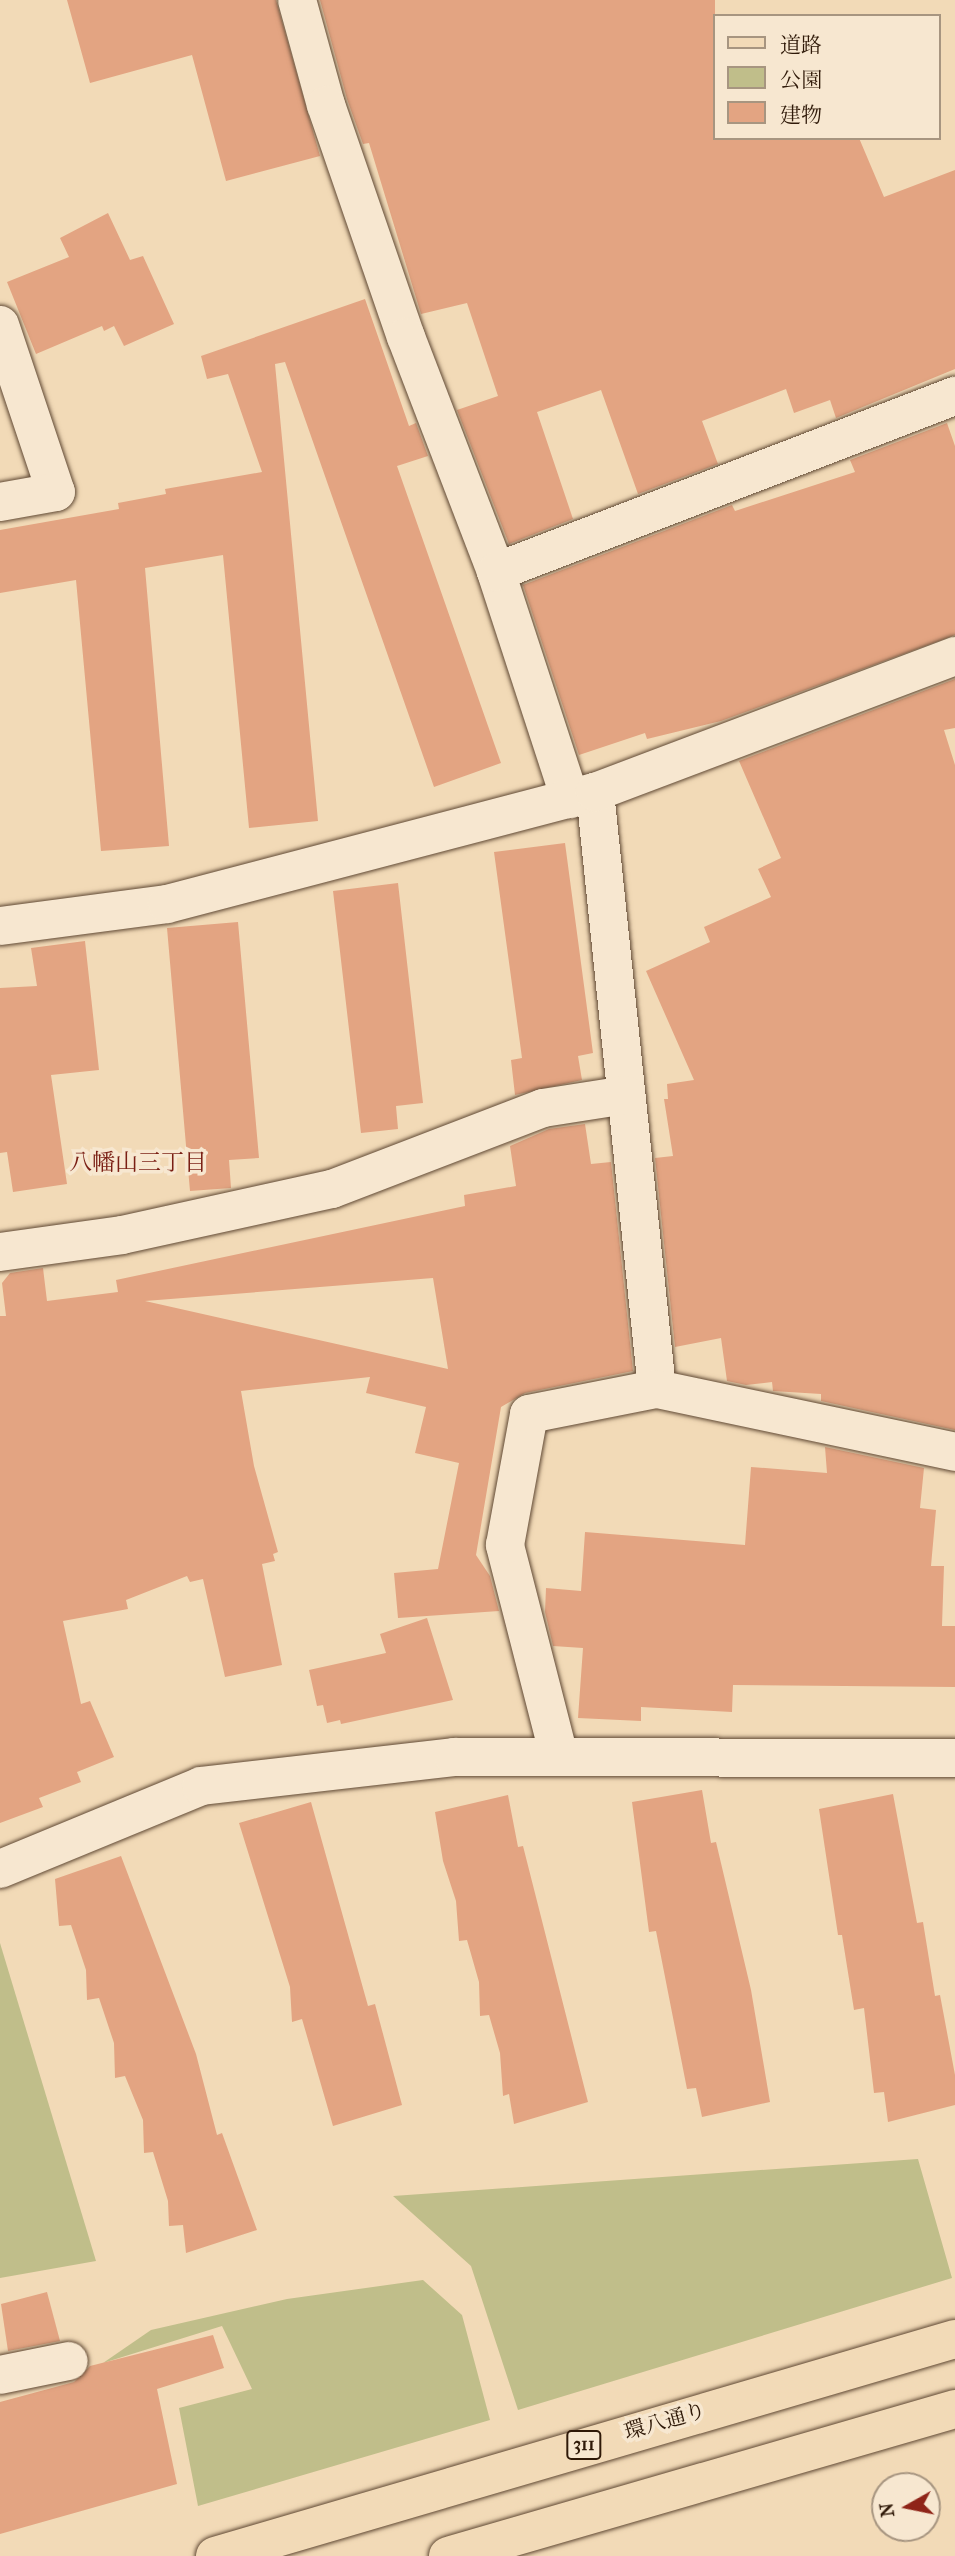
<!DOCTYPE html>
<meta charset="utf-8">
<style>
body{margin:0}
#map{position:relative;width:955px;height:2556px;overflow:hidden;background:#f2dab7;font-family:"IM FELL French Canon","Noto Serif JP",serif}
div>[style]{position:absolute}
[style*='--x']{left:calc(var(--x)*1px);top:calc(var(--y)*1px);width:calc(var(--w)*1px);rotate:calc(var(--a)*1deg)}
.green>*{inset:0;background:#c0be8a}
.building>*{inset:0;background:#e3a482}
.roads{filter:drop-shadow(0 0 2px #604934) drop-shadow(0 0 2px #604934)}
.minor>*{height:38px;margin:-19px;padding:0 19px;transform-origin:19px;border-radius:19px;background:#f7e7d0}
.major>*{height:38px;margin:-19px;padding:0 19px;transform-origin:19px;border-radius:19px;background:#f2dab7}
span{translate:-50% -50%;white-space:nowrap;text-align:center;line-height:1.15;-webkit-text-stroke:7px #f7e7d0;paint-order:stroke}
.shield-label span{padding:2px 5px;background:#f7e7d0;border:2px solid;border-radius:5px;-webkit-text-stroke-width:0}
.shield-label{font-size:19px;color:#2f1908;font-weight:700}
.street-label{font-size:21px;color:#2f1908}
.neighbourhood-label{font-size:23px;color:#7a1f14}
.legend{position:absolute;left:713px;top:14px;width:228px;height:126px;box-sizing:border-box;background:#f7e7d0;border:2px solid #a79580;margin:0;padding:9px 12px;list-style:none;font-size:21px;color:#2f1908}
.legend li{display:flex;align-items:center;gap:14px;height:35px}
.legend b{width:35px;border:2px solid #a79580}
.north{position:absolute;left:871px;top:2472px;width:70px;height:70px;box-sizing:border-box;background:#f7e7d0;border:2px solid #a79580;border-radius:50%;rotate:261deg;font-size:19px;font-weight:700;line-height:28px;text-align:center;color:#2f1908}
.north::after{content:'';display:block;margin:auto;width:24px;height:32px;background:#8f2418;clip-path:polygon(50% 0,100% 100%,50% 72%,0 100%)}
</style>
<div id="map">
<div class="green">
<i style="clip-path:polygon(0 1943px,96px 2261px,0 2278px)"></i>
<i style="clip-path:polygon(918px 2159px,952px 2278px,518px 2410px,471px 2266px,393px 2196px)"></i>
<i style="clip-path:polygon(423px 2280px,462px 2315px,490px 2420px,198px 2506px,179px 2408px,252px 2389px,222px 2326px,103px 2363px,151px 2330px,287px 2299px)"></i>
</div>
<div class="building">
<i style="clip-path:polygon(67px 0,276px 0,320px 156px,226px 181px,192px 55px,90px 83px)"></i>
<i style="clip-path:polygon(320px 0,715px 0,715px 138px,859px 138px,884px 197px,955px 170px,955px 369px,836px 418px,830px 400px,794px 413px,786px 389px,702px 421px,718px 464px,638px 494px,601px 390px,537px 412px,573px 519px,509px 544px,457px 410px,498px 396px,467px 303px,421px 314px,369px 143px,363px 144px,347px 99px)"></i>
<i style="clip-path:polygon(108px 213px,130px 260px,143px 256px,174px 324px,124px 346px,114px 326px,104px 331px,102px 326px,36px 354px,7px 282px,69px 257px,60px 238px)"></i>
<i style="clip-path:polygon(365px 299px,409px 426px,416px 423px,428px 456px,397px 466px,501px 763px,434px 787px,285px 362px,275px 364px,318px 821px,249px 828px,223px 555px,145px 568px,169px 846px,101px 851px,76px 580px,0 593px,0 530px,119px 509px,118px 503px,166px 494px,165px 489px,262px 472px,228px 374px,207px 379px,201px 356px)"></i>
<i style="clip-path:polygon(947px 423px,955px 446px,955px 635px,721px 721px,647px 739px,645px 733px,579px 755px,523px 585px,732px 505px,735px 511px,855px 472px,850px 460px)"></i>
<i style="clip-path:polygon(955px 679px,955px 728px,944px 730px,955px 765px,955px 1430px,821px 1401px,821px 1394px,773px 1391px,772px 1382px,746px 1385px,727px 1381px,721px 1338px,675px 1347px,655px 1158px,673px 1156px,664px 1099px,668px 1099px,667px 1084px,694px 1080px,646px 971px,710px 942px,704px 927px,771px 897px,758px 869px,781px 858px,739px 761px)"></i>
<i style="clip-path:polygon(565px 843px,593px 1053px,578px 1056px,582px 1080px,515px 1095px,511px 1060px,522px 1058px,494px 852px)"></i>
<i style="clip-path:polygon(398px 883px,423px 1103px,396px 1106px,398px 1129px,361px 1133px,333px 891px)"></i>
<i style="clip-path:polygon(238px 922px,259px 1158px,229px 1160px,231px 1188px,190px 1191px,167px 928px)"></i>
<i style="clip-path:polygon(85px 941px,99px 1070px,51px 1075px,67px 1184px,13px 1192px,7px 1152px,0 1153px,0 988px,37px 986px,31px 948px)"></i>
<i style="clip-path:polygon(evenodd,585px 1124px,591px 1164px,611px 1162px,633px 1371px,525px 1393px,501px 1407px,476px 1555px,490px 1576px,499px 1611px,398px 1618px,394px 1573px,438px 1569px,459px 1463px,415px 1453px,426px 1407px,366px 1393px,370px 1377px,241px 1391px,254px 1466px,278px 1552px,273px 1554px,275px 1561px,262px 1564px,282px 1665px,225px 1677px,203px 1579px,190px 1582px,187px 1576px,126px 1600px,128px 1609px,63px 1621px,81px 1704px,90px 1701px,114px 1757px,77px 1772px,81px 1782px,39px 1798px,43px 1807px,0 1823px,0 1316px,6px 1316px,2px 1283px,10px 1273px,43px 1268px,47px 1301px,118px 1292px,116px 1280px,465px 1206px,464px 1195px,516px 1186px,510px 1146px,549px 1129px,585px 1124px,433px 1278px,448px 1369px,145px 1301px,433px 1278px)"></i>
<i style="clip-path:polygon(825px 1447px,924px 1468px,920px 1508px,936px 1510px,931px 1566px,944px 1566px,942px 1626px,955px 1626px,955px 1687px,733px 1685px,732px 1712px,641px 1707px,641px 1721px,578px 1718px,583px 1648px,553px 1646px,545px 1612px,546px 1588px,581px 1591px,585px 1532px,745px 1545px,751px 1467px,827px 1473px)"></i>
<i style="clip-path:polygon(427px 1618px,453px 1700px,341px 1724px,340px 1720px,327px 1723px,323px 1705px,317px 1706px,309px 1670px,386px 1653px,380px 1634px)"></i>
<i style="clip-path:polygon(702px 1790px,711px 1843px,716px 1842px,751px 1990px,770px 2102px,702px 2117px,696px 2088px,687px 2089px,656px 1931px,649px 1932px,632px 1802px)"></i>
<i style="clip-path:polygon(893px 1794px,917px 1923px,923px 1922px,935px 1996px,940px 1995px,955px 2075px,955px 2105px,888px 2122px,884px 2092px,874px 2093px,864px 2008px,854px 2010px,842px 1935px,838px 1935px,819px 1809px)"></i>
<i style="clip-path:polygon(508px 1795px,518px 1847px,523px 1846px,588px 2102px,514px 2124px,509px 2094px,503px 2096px,500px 2053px,489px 2015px,480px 2016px,479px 1982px,467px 1940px,459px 1941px,456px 1901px,443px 1861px,435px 1812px)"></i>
<i style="clip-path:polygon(311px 1802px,368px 2006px,375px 2004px,402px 2105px,333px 2126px,302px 2019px,292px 2022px,290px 1987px,239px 1823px)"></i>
<i style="clip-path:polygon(121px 1856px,196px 2054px,217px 2135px,222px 2133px,257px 2230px,186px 2253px,183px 2225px,169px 2226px,168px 2201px,153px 2152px,144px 2153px,143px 2120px,125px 2076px,115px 2078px,114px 2043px,99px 1998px,87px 2000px,86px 1970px,71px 1925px,59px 1926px,55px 1879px)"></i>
<i style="clip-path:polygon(47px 2292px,60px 2341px,8px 2351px,1px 2304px)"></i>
<i style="clip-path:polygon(213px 2335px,224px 2368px,157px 2389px,177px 2484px,0 2534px,0 2402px,74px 2382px,90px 2366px)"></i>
</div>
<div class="roads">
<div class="minor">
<i style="--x:297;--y:0;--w:109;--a:74.6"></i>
<i style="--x:326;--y:105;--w:245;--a:71"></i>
<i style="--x:406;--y:337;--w:252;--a:69"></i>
<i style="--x:496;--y:572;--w:239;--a:71.9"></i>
<i style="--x:0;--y:325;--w:176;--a:71.5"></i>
<i style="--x:56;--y:492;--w:57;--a:169.9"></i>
<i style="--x:496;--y:572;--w:492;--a:-21"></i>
<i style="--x:595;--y:792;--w:600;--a:84.07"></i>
<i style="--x:0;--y:926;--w:168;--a:-7.5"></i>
<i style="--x:167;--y:904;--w:442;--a:-14.7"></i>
<i style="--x:595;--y:792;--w:385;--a:-20.7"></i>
<i style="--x:0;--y:1252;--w:123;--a:-7.9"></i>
<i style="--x:122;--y:1235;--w:215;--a:-12.4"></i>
<i style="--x:332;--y:1189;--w:226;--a:-21"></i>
<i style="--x:543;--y:1108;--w:84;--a:-8.9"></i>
<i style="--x:559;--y:1756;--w:218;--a:-104.4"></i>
<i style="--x:505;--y:1545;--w:133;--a:-79.6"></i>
<i style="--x:529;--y:1414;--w:130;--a:-11.1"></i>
<i style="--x:657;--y:1389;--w:305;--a:11.9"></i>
<i style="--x:0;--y:1869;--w:217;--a:-22.4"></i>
<i style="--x:201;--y:1786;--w:255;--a:-6.5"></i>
<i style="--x:454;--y:1757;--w:501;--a:0.11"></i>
<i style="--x:0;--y:2375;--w:70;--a:-11.5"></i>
</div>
<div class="major">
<i style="--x:215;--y:2556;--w:771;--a:-16.34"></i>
<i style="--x:448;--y:2556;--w:528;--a:-16.17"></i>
</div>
</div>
<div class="shield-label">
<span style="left:584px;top:2445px">311</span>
</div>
<div class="street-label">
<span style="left:665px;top:2421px;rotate:-16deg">環八通り</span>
</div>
<div class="neighbourhood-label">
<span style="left:138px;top:1163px">八幡山三丁目</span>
</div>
<ul class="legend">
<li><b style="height:9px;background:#f2dab7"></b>道路</li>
<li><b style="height:19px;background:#c0be8a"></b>公園</li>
<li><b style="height:19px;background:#e3a482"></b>建物</li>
</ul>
<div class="north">N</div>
</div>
